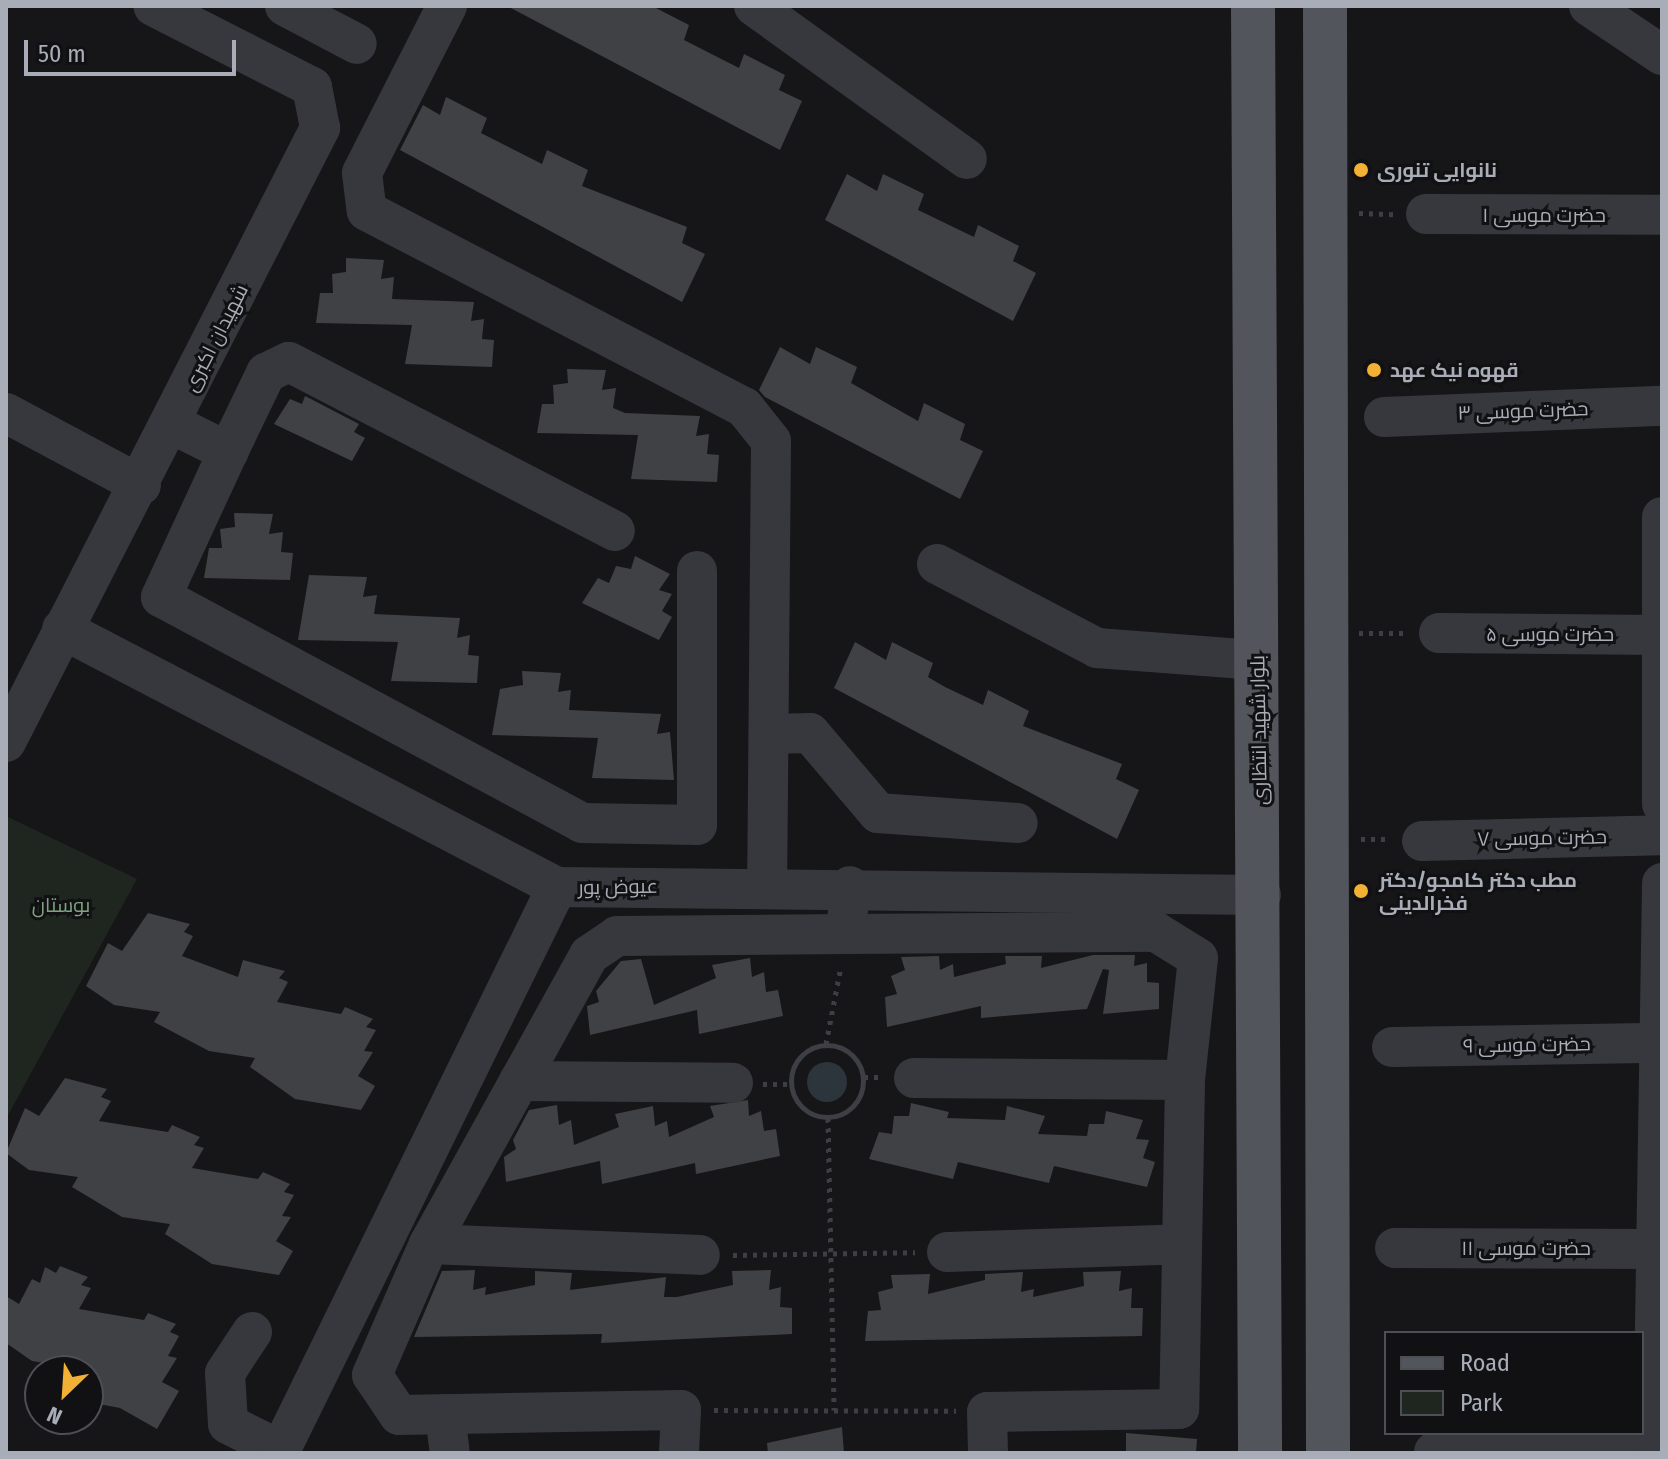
<!DOCTYPE html>
<meta charset="utf-8">
<style>
body{margin:0}
#map{position:relative;width:1668px;height:1459px;overflow:hidden;background:#161618;font-family:"Fira Sans Condensed",Cairo,sans-serif}
div>[style]{position:absolute}
[style*='--x']{left:calc(var(--x)*1px);top:calc(var(--y)*1px);width:calc(var(--w)*1px);rotate:calc(var(--a)*1deg)}
.green>*{inset:0;background:#1e261f}
.water>*{inset:0;background:#2c353c}
.round{border-radius:50%}
.building>*{inset:0;background:#404145}
.path>*{height:5px;margin-top:-2.5px;transform-origin:0;background:repeating-linear-gradient(90deg,#3d3f44 0 4px,transparent 0 10px)}
.path>.ring{margin:-2.5px;padding:0;box-sizing:content-box;background:none;border:5px solid #3d3f44;border-radius:50%}
.minor>*{height:40px;margin:-20px;padding:0 20px;transform-origin:20px;border-radius:20px;background:#37383d}
.major>*{height:44px;margin:-22px;padding:0 22px;transform-origin:22px;border-radius:22px;background:#53555c}
.dots>*{width:22px;height:22px;translate:-50% -50%;box-sizing:border-box;border:4px solid #111113;border-radius:50%}
span{translate:-50% -50%;white-space:nowrap;text-align:center;line-height:1.15;-webkit-text-stroke:6px #111113;paint-order:stroke}
.poi-label{font-size:20px;color:#a8adb8;font-weight:700}
.left{translate:0 -50%;text-align:left}
.street-label{font-size:20px;color:#a8adb8}
.park-label{font-size:20px;color:#7fa381}
.frame{position:absolute;inset:0;border:8px solid #a8adb8;pointer-events:none}
.legend{position:absolute;left:1384px;top:1331px;width:260px;height:104px;box-sizing:border-box;background:#111113;border:2px solid #4d4f55;margin:0;padding:10px 14px;list-style:none;font-size:24px;color:#a8adb8}
.legend li{display:flex;align-items:center;gap:16px;height:40px}
.legend b{width:40px;border:2px solid #4d4f55}
.north{position:absolute;left:24px;top:1355px;width:80px;height:80px;box-sizing:border-box;background:#111113;border:2px solid #4d4f55;border-radius:50%;rotate:205deg;font-size:22px;font-weight:700;line-height:32px;text-align:center;color:#a8adb8}
.north::after{content:'';display:block;margin:auto;width:28px;height:36px;background:#f2b134;clip-path:polygon(50% 0,100% 100%,50% 72%,0 100%)}
.scale{position:absolute;left:24px;top:40px;width:212px;height:36px;box-sizing:border-box;border:4px solid #a8adb8;border-top:0;padding-left:10px;font-size:24px;line-height:28px;white-space:nowrap;color:#a8adb8;-webkit-text-stroke:6px #111113;paint-order:stroke}
</style>
<div id="map">
<div class="green">
<i style="clip-path:polygon(6px 816px,137px 879px,6px 1119px)"></i>
</div>
<div class="water">
<i class="round" style="left:807px;top:1062px;width:40px;height:40px"></i>
</div>
<div class="building">
<i style="clip-path:polygon(507px 6px,652px 6px,689px 25px,684px 40px,739px 68px,744px 54px,785px 75px,779px 90px,802px 101px,780px 150px)"></i>
<i style="clip-path:polygon(446px 97px,487px 118px,481px 133px,542px 164px,547px 150px,588px 170px,582px 186px,687px 227px,682px 243px,705px 254px,682px 302px,400px 150px,423px 105px,440px 115px)"></i>
<i style="clip-path:polygon(847px 174px,877px 191px,883px 174px,924px 194px,918px 210px,974px 237px,978px 225px,1019px 246px,1013px 261px,1036px 273px,1013px 321px,825px 220px)"></i>
<i style="clip-path:polygon(346px 258px,384px 260px,381px 279px,394px 277px,392px 299px,474px 302px,471px 321px,484px 319px,482px 339px,494px 340px,492px 367px,405px 364px,412px 325px,316px 323px,320px 293px,333px 293px,332px 274px,346px 272px)"></i>
<i style="clip-path:polygon(780px 347px,810px 364px,816px 347px,857px 367px,851px 383px,918px 421px,924px 403px,965px 424px,960px 440px,983px 451px,960px 499px,765px 397px,759px 390px)"></i>
<i style="clip-path:polygon(567px 369px,606px 370px,602px 390px,616px 388px,613px 408px,625px 413px,700px 416px,696px 436px,709px 434px,707px 454px,719px 455px,717px 482px,631px 479px,638px 435px,537px 433px,542px 404px,554px 404px,553px 385px,568px 383px)"></i>
<i style="clip-path:polygon(305px 396px,359px 424px,354px 432px,365px 438px,352px 461px,274px 424px,290px 399px,302px 404px)"></i>
<i style="clip-path:polygon(234px 513px,273px 514px,269px 534px,283px 532px,281px 552px,293px 553px,290px 580px,204px 578px,209px 548px,222px 548px,220px 529px,235px 527px)"></i>
<i style="clip-path:polygon(635px 556px,670px 574px,659px 590px,672px 594px,662px 611px,672px 617px,659px 640px,582px 603px,598px 578px,609px 583px,616px 566px,631px 569px)"></i>
<i style="clip-path:polygon(309px 575px,367px 577px,363px 597px,377px 595px,374px 614px,460px 618px,457px 638px,470px 635px,468px 655px,479px 656px,477px 683px,391px 681px,398px 642px,298px 640px)"></i>
<i style="clip-path:polygon(855px 642px,886px 660px,892px 642px,933px 663px,928px 677px,945px 687px,983px 705px,988px 690px,1029px 711px,1023px 726px,1122px 764px,1116px 779px,1139px 790px,1117px 839px,834px 688px)"></i>
<i style="clip-path:polygon(522px 671px,561px 673px,558px 692px,571px 690px,569px 710px,661px 714px,657px 734px,670px 732px,674px 780px,592px 778px,598px 738px,492px 735px,500px 689px,523px 685px)"></i>
<i style="clip-path:polygon(148px 913px,190px 924px,184px 932px,193px 936px,182px 956px,238px 977px,243px 960px,285px 971px,279px 978px,288px 982px,277px 1002px,341px 1014px,345px 1007px,373px 1019px,366px 1027px,376px 1030px,364px 1051px,373px 1052px,358px 1076px,375px 1086px,361px 1110px,295px 1099px,250px 1067px,255px 1058px,209px 1051px,154px 1022px,160px 1012px,114px 1005px,86px 986px,108px 943px,122px 951px)"></i>
<i style="clip-path:polygon(1093px 955px,1135px 955px,1134px 966px,1147px 963px,1147px 982px,1159px 983px,1159px 1009px,1103px 1014px,1109px 970px,1103px 969px,1087px 1009px,981px 1018px,981px 1006px,887px 1027px,885px 997px,897px 994px,891px 976px,905px 970px,901px 957px,939px 956px,940px 970px,953px 964px,954px 977px,1006px 964px,1005px 956px,1042px 956px,1041px 968px)"></i>
<i style="clip-path:polygon(750px 958px,752px 977px,764px 972px,766px 992px,778px 990px,783px 1016px,699px 1034px,697px 1010px,590px 1035px,587px 1006px,599px 1002px,596px 991px,621px 961px,641px 959px,654px 1005px,716px 978px,712px 965px)"></i>
<i style="clip-path:polygon(65px 1078px,107px 1089px,101px 1097px,111px 1101px,99px 1121px,168px 1132px,172px 1125px,200px 1137px,194px 1145px,204px 1148px,192px 1168px,258px 1179px,263px 1172px,290px 1184px,284px 1192px,294px 1195px,282px 1216px,291px 1217px,276px 1241px,293px 1251px,279px 1275px,212px 1264px,165px 1234px,170px 1224px,122px 1217px,72px 1187px,78px 1177px,29px 1170px,6px 1153px,25px 1108px,39px 1116px)"></i>
<i style="clip-path:polygon(748px 1100px,749px 1116px,761px 1111px,764px 1131px,776px 1129px,780px 1156px,696px 1174px,695px 1163px,602px 1184px,600px 1161px,506px 1182px,504px 1157px,516px 1149px,513px 1140px,529px 1110px,557px 1105px,559px 1125px,571px 1120px,574px 1145px,619px 1127px,615px 1114px,653px 1106px,655px 1126px,667px 1121px,669px 1137px,714px 1117px,710px 1106px)"></i>
<i style="clip-path:polygon(911px 1103px,949px 1112px,947px 1118px,1005px 1120px,1007px 1106px,1045px 1116px,1038px 1134px,1087px 1136px,1089px 1124px,1104px 1124px,1106px 1111px,1143px 1120px,1136px 1139px,1149px 1140px,1143px 1158px,1155px 1162px,1147px 1187px,1054px 1166px,1049px 1183px,958px 1162px,953px 1179px,869px 1159px,879px 1132px,892px 1134px,894px 1116px,909px 1116px)"></i>
<i style="clip-path:polygon(60px 1266px,88px 1277px,81px 1285px,91px 1288px,79px 1309px,144px 1320px,148px 1313px,176px 1324px,170px 1332px,179px 1336px,168px 1356px,177px 1358px,162px 1382px,179px 1391px,157px 1429px,120px 1408px,88px 1402px,88px 1371px,54px 1371px,57px 1365px,32px 1361px,6px 1343px,6px 1296px,19px 1304px,32px 1279px,40px 1283px,45px 1267px,56px 1273px)"></i>
<i style="clip-path:polygon(475px 1270px,473px 1290px,486px 1287px,485px 1295px,535px 1285px,535px 1271px,572px 1273px,570px 1290px,666px 1277px,664px 1297px,677px 1297px,733px 1285px,732px 1271px,771px 1270px,769px 1290px,781px 1287px,780px 1307px,792px 1308px,792px 1334px,601px 1343px,602px 1334px,414px 1337px,442px 1271px)"></i>
<i style="clip-path:polygon(1121px 1271px,1119px 1291px,1132px 1288px,1131px 1308px,1143px 1308px,1142px 1336px,865px 1341px,868px 1311px,881px 1310px,878px 1292px,893px 1288px,891px 1275px,930px 1274px,928px 1294px,985px 1280px,985px 1274px,1023px 1272px,1021px 1292px,1034px 1289px,1033px 1297px,1084px 1286px,1083px 1272px)"></i>
<i style="clip-path:polygon(842px 1427px,844px 1453px,768px 1453px,767px 1443px)"></i>
<i style="clip-path:polygon(1126px 1433px,1197px 1439px,1196px 1453px,1126px 1453px)"></i>
</div>
<div class="path">
<i style="--x:1359;--y:213;--w:34;--a:2"></i>
<i style="--x:1359;--y:633;--w:50;--a:0"></i>
<i style="--x:1361;--y:839;--w:30;--a:0"></i>
<i style="--x:826;--y:1044;--w:79;--a:-79.1"></i>
<i class="ring" style="left:791px;top:1045px;width:67px;height:67px"></i>
<i style="--x:864;--y:1077;--w:19;--a:0"></i>
<i style="--x:763;--y:1084;--w:27;--a:0"></i>
<i style="--x:828;--y:1118;--w:292;--a:88.8"></i>
<i style="--x:733;--y:1255;--w:182;--a:-0.9"></i>
<i style="--x:714;--y:1410;--w:242;--a:0.2"></i>
</div>
<div class="minor">
<i style="--x:285;--y:6;--w:81;--a:27.8"></i>
<i style="--x:447;--y:6;--w:187;--a:117"></i>
<i style="--x:362;--y:173;--w:38;--a:83"></i>
<i style="--x:367;--y:211;--w:425;--a:27.5"></i>
<i style="--x:744;--y:407;--w:43;--a:51.5"></i>
<i style="--x:771;--y:441;--w:443;--a:90.5"></i>
<i style="--x:754;--y:6;--w:262;--a:35.7"></i>
<i style="--x:1589;--y:6;--w:88;--a:33.9"></i>
<i style="--x:1426;--y:214;--w:236;--a:0.2"></i>
<i style="--x:6;--y:413;--w:153;--a:28.1"></i>
<i style="--x:1384;--y:417;--w:278;--a:-2.3"></i>
<i style="--x:172;--y:424;--w:63;--a:26.6"></i>
<i style="--x:228;--y:452;--w:160;--a:114.8"></i>
<i style="--x:161;--y:597;--w:478;--a:28.2"></i>
<i style="--x:582;--y:823;--w:115;--a:1"></i>
<i style="--x:697;--y:825;--w:254;--a:-90"></i>
<i style="--x:228;--y:452;--w:88;--a:-64.3"></i>
<i style="--x:266;--y:373;--w:25;--a:-26"></i>
<i style="--x:289;--y:362;--w:367;--a:27.4"></i>
<i style="--x:1662;--y:517;--w:287;--a:90"></i>
<i style="--x:937;--y:564;--w:181;--a:27.7"></i>
<i style="--x:1097;--y:648;--w:161;--a:4.3"></i>
<i style="--x:62;--y:629;--w:558;--a:27.53"></i>
<i style="--x:557;--y:887;--w:704;--a:0.65"></i>
<i style="--x:1439;--y:633;--w:221;--a:0.5"></i>
<i style="--x:769;--y:734;--w:41;--a:-1.4"></i>
<i style="--x:810;--y:733;--w:105;--a:49.6"></i>
<i style="--x:878;--y:813;--w:140;--a:4.1"></i>
<i style="--x:6;--y:742;--w:690;--a:-62.91"></i>
<i style="--x:320;--y:128;--w:42;--a:-101"></i>
<i style="--x:312;--y:87;--w:178;--a:-153"></i>
<i style="--x:1422;--y:841;--w:240;--a:-1.4"></i>
<i style="--x:846;--y:934;--w:310;--a:-0.4"></i>
<i style="--x:1156;--y:932;--w:49;--a:31.8"></i>
<i style="--x:1198;--y:958;--w:123;--a:96.1"></i>
<i style="--x:1185;--y:1080;--w:329;--a:91"></i>
<i style="--x:1179;--y:1409;--w:192;--a:179.1"></i>
<i style="--x:987;--y:1412;--w:41;--a:88.6"></i>
<i style="--x:1392;--y:1047;--w:269;--a:-0.9"></i>
<i style="--x:914;--y:1078;--w:271;--a:0.4"></i>
<i style="--x:519;--y:1081;--w:214;--a:0.5"></i>
<i style="--x:429;--y:1244;--w:271;--a:2.3"></i>
<i style="--x:1395;--y:1248;--w:261;--a:0.2"></i>
<i style="--x:947;--y:1252;--w:235;--a:-1.9"></i>
<i style="--x:252;--y:1332;--w:49;--a:123.4"></i>
<i style="--x:225;--y:1373;--w:51;--a:86.6"></i>
<i style="--x:228;--y:1424;--w:58;--a:26.6"></i>
<i style="--x:445;--y:1414;--w:39;--a:83"></i>
<i style="--x:1434;--y:1452;--w:228;--a:0"></i>
<i style="--x:1653;--y:1452;--w:569;--a:-89.09"></i>
<i style="--x:279;--y:1453;--w:631;--a:-63.84"></i>
<i style="--x:679;--y:1453;--w:43;--a:-87.3"></i>
<i style="--x:681;--y:1410;--w:282;--a:179"></i>
<i style="--x:399;--y:1415;--w:48;--a:-124"></i>
<i style="--x:372;--y:1375;--w:143;--a:-66.5"></i>
<i style="--x:429;--y:1244;--w:330;--a:-61"></i>
<i style="--x:589;--y:955;--w:34;--a:-34"></i>
<i style="--x:617;--y:936;--w:229;--a:-0.5"></i>
<i style="--x:846;--y:934;--w:48;--a:-85.2"></i>
</div>
<div class="major">
<i style="--x:1253;--y:6;--w:1447;--a:89.72"></i>
<i style="--x:1325;--y:6;--w:1447;--a:89.88"></i>
</div>
<div class="dots">
<i style="left:1361px;top:170px;background:#f2b134"></i>
<i style="left:1374px;top:370px;background:#f2b134"></i>
<i style="left:1361px;top:891px;background:#f2b134"></i>
</div>
<div class="poi-label">
<span class="left" style="left:1377px;top:170px">نانوایی تنوری</span>
<span class="left" style="left:1390px;top:370px">قهوه نیک عهد</span>
<span class="left" style="left:1379px;top:892px">مطب دکتر کامجو/دکتر<br>فخرالدینی</span>
</div>
<div class="street-label">
<span style="left:1544px;top:215px">حضرت موسی ۱</span>
<span style="left:216px;top:338px;rotate:-63deg">شهیدان اکبری</span>
<span style="left:1523px;top:411px;rotate:-2deg">حضرت موسی ۳</span>
<span style="left:1550px;top:634px">حضرت موسی ۵</span>
<span style="left:1259px;top:730px;rotate:-91deg">بلوار شهید انتظاری</span>
<span style="left:1542px;top:838px;rotate:-1deg">حضرت موسی ۷</span>
<span style="left:618px;top:887px;rotate:-1deg">عیوض پور</span>
<span style="left:1527px;top:1045px;rotate:-1deg">حضرت موسی ۹</span>
<span style="left:1526px;top:1248px">حضرت موسی ۱۱</span>
</div>
<div class="park-label">
<span style="left:61px;top:905px">بوستان</span>
</div>
<div class="frame"></div>
<ul class="legend">
<li><b style="height:10px;background:#53555c"></b>Road</li>
<li><b style="height:22px;background:#1e261f"></b>Park</li>
</ul>
<div class="north">N</div>
<div class="scale">50 m</div>
</div>
